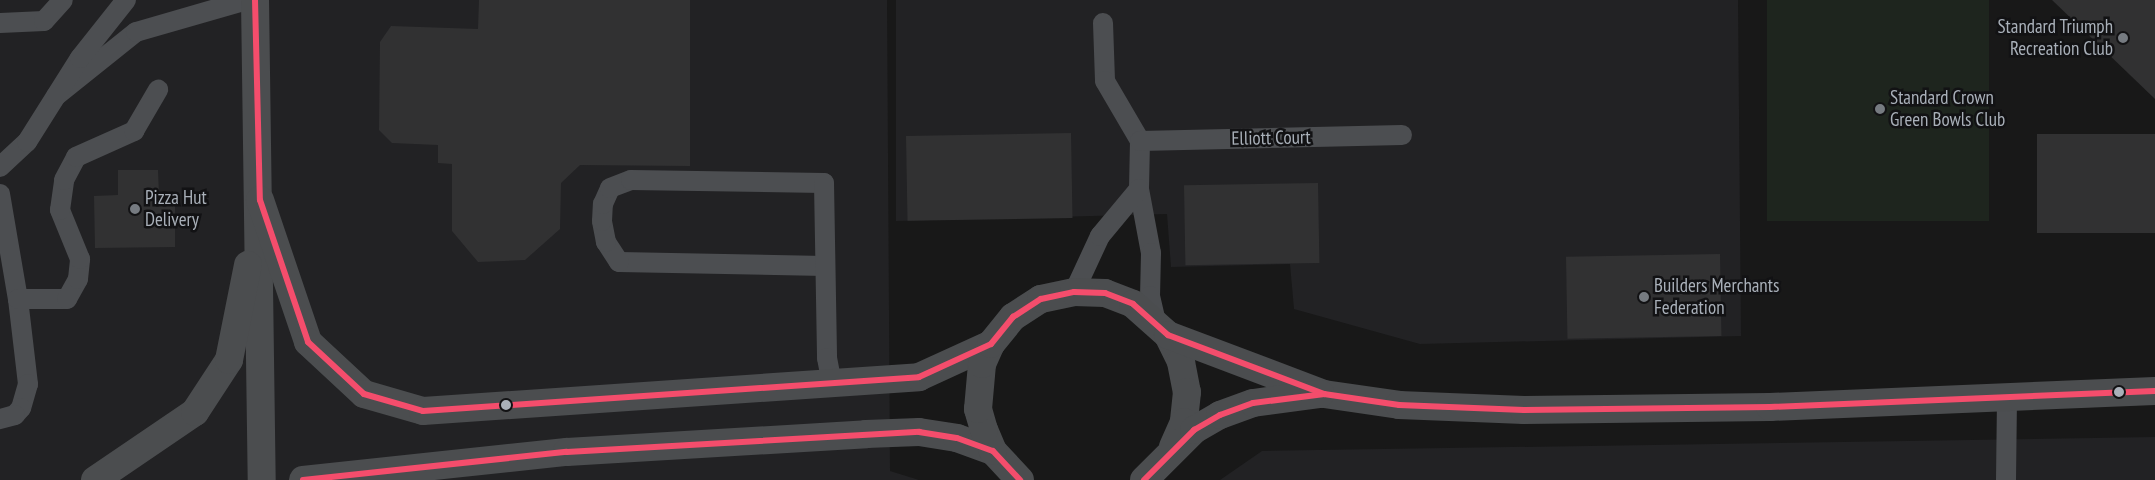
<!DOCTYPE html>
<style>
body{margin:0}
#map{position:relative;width:2155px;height:480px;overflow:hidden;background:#181818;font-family:"PT Sans Narrow",sans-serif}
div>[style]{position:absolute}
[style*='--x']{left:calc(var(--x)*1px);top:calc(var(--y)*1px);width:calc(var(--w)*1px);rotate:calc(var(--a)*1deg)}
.built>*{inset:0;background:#222224}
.green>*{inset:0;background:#1e251e;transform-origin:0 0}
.building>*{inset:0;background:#313132;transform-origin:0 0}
.lane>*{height:20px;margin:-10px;padding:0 10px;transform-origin:10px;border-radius:10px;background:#4c4e51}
.secondary>*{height:28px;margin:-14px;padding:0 14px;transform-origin:14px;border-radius:14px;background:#4b4d4f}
.bus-1>*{height:6px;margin:-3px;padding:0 3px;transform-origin:3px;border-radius:3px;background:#f44d6c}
.dots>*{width:14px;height:14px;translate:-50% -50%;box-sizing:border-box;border:2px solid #121214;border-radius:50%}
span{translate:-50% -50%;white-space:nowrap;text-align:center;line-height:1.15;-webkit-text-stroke:5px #121214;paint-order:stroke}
.poi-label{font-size:19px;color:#a9b0b9}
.right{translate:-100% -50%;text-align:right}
.left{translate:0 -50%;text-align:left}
.street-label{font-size:19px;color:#a9b0b9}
</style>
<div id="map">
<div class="built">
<i style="clip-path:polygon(0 0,887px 0,890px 471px,919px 480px,0 480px)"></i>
<i style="clip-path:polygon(896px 0,1738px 0,1741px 336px,1420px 344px,1294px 309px,1290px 264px,1171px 267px,1167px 214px,896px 221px)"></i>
<i style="clip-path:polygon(2155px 437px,2155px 480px,1220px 480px,1262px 451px)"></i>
</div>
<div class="green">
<i style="left:1767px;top:0;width:222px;height:221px"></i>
</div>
<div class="building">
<i style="clip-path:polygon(479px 0,690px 0,690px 166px,580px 165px,561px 183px,560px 229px,525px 260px,478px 262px,452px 231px,452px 164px,438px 163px,438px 145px,392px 143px,379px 130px,380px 42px,391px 26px,478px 29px)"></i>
<i style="clip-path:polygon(2052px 0,2155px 0,2155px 99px)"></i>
<i style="left:1071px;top:133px;width:85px;height:165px;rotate:89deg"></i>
<i style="left:2155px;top:134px;width:99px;height:118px;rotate:90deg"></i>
<i style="clip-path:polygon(118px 170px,158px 170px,159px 195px,175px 195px,175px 247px,95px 248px,94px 196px,118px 195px)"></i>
<i style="left:1318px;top:183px;width:80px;height:134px;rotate:89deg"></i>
<i style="left:1720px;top:254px;width:82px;height:154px;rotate:89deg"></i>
</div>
<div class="lane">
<i style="--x:0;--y:23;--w:44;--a:-2.6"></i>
<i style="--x:44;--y:21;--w:28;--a:-48"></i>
<i style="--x:1103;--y:23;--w:58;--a:88"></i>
<i style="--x:1105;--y:81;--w:69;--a:59.7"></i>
<i style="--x:1140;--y:141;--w:48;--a:91.2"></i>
<i style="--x:1139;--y:189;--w:65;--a:79.4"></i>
<i style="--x:1151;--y:253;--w:43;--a:91.3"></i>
<i style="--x:1150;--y:296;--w:27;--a:77"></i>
<i style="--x:56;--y:96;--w:102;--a:-38.7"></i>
<i style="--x:136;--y:32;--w:116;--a:-16.1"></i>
<i style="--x:1140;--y:141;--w:262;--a:-1.3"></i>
<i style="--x:0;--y:167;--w:37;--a:-43"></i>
<i style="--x:27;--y:142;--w:99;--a:-57.8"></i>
<i style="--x:80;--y:58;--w:74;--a:-51.6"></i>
<i style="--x:0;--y:194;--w:107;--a:80.3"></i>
<i style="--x:18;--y:299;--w:86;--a:83.3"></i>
<i style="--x:28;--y:384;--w:25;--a:106"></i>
<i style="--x:21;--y:408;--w:9;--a:131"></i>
<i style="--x:15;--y:415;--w:16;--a:165"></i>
<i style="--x:825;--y:266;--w:206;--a:-178.9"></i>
<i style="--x:619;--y:262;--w:24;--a:-123"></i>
<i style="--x:606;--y:242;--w:21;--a:-101"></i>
<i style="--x:602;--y:221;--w:17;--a:-87"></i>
<i style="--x:603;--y:204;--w:17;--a:-66"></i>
<i style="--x:610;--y:188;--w:22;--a:-21"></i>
<i style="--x:631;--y:180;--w:193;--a:0.9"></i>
<i style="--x:824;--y:183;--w:175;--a:89"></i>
<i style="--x:827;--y:358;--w:25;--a:79"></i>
<i style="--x:1074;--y:292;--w:62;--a:-65.1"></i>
<i style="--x:1100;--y:236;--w:61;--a:-50.3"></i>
<i style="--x:18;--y:299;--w:49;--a:0"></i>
<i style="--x:67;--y:299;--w:23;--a:-61"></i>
<i style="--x:78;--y:279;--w:20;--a:-84"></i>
<i style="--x:80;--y:259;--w:53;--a:-112.2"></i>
<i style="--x:60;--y:210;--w:30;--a:-82"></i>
<i style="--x:64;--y:180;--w:26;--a:-62"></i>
<i style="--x:76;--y:157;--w:64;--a:-24.1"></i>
<i style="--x:134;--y:131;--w:48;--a:-59.7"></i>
<i style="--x:2006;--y:480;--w:83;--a:-89.3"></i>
</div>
<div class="secondary">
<i style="--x:255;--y:0;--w:480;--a:89.2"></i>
<i style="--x:260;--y:200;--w:150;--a:71.3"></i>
<i style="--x:308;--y:342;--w:76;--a:42.9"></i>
<i style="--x:364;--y:394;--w:61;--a:16.1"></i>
<i style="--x:423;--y:411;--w:497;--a:-3.9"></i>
<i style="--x:919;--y:377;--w:79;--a:-24.6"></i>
<i style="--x:1168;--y:335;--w:30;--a:64"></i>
<i style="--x:1181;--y:362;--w:31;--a:79"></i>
<i style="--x:1187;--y:392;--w:30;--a:96"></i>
<i style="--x:1184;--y:422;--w:27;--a:114"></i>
<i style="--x:95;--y:480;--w:121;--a:-34.2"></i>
<i style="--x:195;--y:412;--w:62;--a:-56.8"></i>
<i style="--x:229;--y:360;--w:97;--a:-78.7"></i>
<i style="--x:303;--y:480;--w:265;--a:-6.1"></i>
<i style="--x:567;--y:452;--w:300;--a:-3.4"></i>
<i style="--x:866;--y:434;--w:53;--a:-2.2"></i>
<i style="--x:919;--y:432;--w:38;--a:9"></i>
<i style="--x:957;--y:438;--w:38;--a:20"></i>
<i style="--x:1020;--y:480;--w:40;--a:-133"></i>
<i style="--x:993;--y:451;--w:23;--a:-113"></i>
<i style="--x:984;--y:430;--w:22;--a:-106"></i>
<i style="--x:978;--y:409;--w:45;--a:-84.9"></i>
<i style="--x:982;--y:364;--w:22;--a:-66"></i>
<i style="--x:991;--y:344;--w:35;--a:-51"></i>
<i style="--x:1013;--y:317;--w:33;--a:-33"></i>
<i style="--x:1041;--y:299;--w:34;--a:-12"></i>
<i style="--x:1074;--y:292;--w:31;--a:2"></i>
<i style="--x:1105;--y:293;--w:30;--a:21"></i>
<i style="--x:1133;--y:304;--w:47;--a:41.5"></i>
<i style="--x:1168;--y:335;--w:167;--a:20.7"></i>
<i style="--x:1324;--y:394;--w:76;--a:8.3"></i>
<i style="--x:1399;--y:405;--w:125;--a:2.3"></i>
<i style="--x:1524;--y:410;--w:246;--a:-0.7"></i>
<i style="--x:1770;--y:407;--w:385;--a:-2.4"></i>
<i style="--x:1144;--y:480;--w:71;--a:-45"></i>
<i style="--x:1194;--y:430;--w:30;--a:-30"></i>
<i style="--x:1220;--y:415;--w:35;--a:-20"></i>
<i style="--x:1253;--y:403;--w:68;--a:-7.7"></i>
</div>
<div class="bus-1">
<i style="--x:255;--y:0;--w:200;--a:88.6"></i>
<i style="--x:260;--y:200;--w:150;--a:71.3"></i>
<i style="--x:308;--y:342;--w:76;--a:42.9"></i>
<i style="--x:364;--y:394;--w:61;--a:16.1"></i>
<i style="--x:423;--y:411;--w:497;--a:-3.9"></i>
<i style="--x:919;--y:377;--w:79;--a:-24.6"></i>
<i style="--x:991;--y:344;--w:35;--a:-51"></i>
<i style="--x:1013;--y:317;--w:33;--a:-33"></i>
<i style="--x:1041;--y:299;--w:34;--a:-12"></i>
<i style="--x:1074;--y:292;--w:31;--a:2"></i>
<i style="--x:1105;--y:293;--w:30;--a:21"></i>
<i style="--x:1133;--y:304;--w:47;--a:41.5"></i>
<i style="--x:1168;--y:335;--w:167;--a:20.7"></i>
<i style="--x:1324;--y:394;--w:76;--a:8.3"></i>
<i style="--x:1399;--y:405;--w:125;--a:2.3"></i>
<i style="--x:1524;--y:410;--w:246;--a:-0.7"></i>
<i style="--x:1770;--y:407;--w:385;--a:-2.4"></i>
<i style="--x:303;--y:480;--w:265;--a:-6.1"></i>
<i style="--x:567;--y:452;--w:353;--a:-3.3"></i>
<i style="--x:919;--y:432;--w:38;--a:9"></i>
<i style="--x:957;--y:438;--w:38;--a:20"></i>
<i style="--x:993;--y:451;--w:40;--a:47"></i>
<i style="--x:1144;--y:480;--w:71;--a:-45"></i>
<i style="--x:1194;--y:430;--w:30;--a:-30"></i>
<i style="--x:1220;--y:415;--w:35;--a:-20"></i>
<i style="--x:1253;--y:403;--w:72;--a:-7.2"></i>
</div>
<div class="dots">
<i style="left:2123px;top:38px;background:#767b81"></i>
<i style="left:1880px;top:109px;background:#767b81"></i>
<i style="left:135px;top:209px;background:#767b81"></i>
<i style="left:1644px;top:297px;background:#767b81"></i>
<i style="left:2119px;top:392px;background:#a9b0b9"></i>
<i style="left:506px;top:405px;background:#a9b0b9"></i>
</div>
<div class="poi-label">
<span class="right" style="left:2113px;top:38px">Standard Triumph<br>Recreation Club</span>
<span class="left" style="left:1890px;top:109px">Standard Crown<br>Green Bowls Club</span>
<span class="left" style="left:145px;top:209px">Pizza Hut<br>Delivery</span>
<span class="left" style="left:1654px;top:297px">Builders Merchants<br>Federation</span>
</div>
<div class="street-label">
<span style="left:1271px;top:138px;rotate:-1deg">Elliott Court</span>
</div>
</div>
